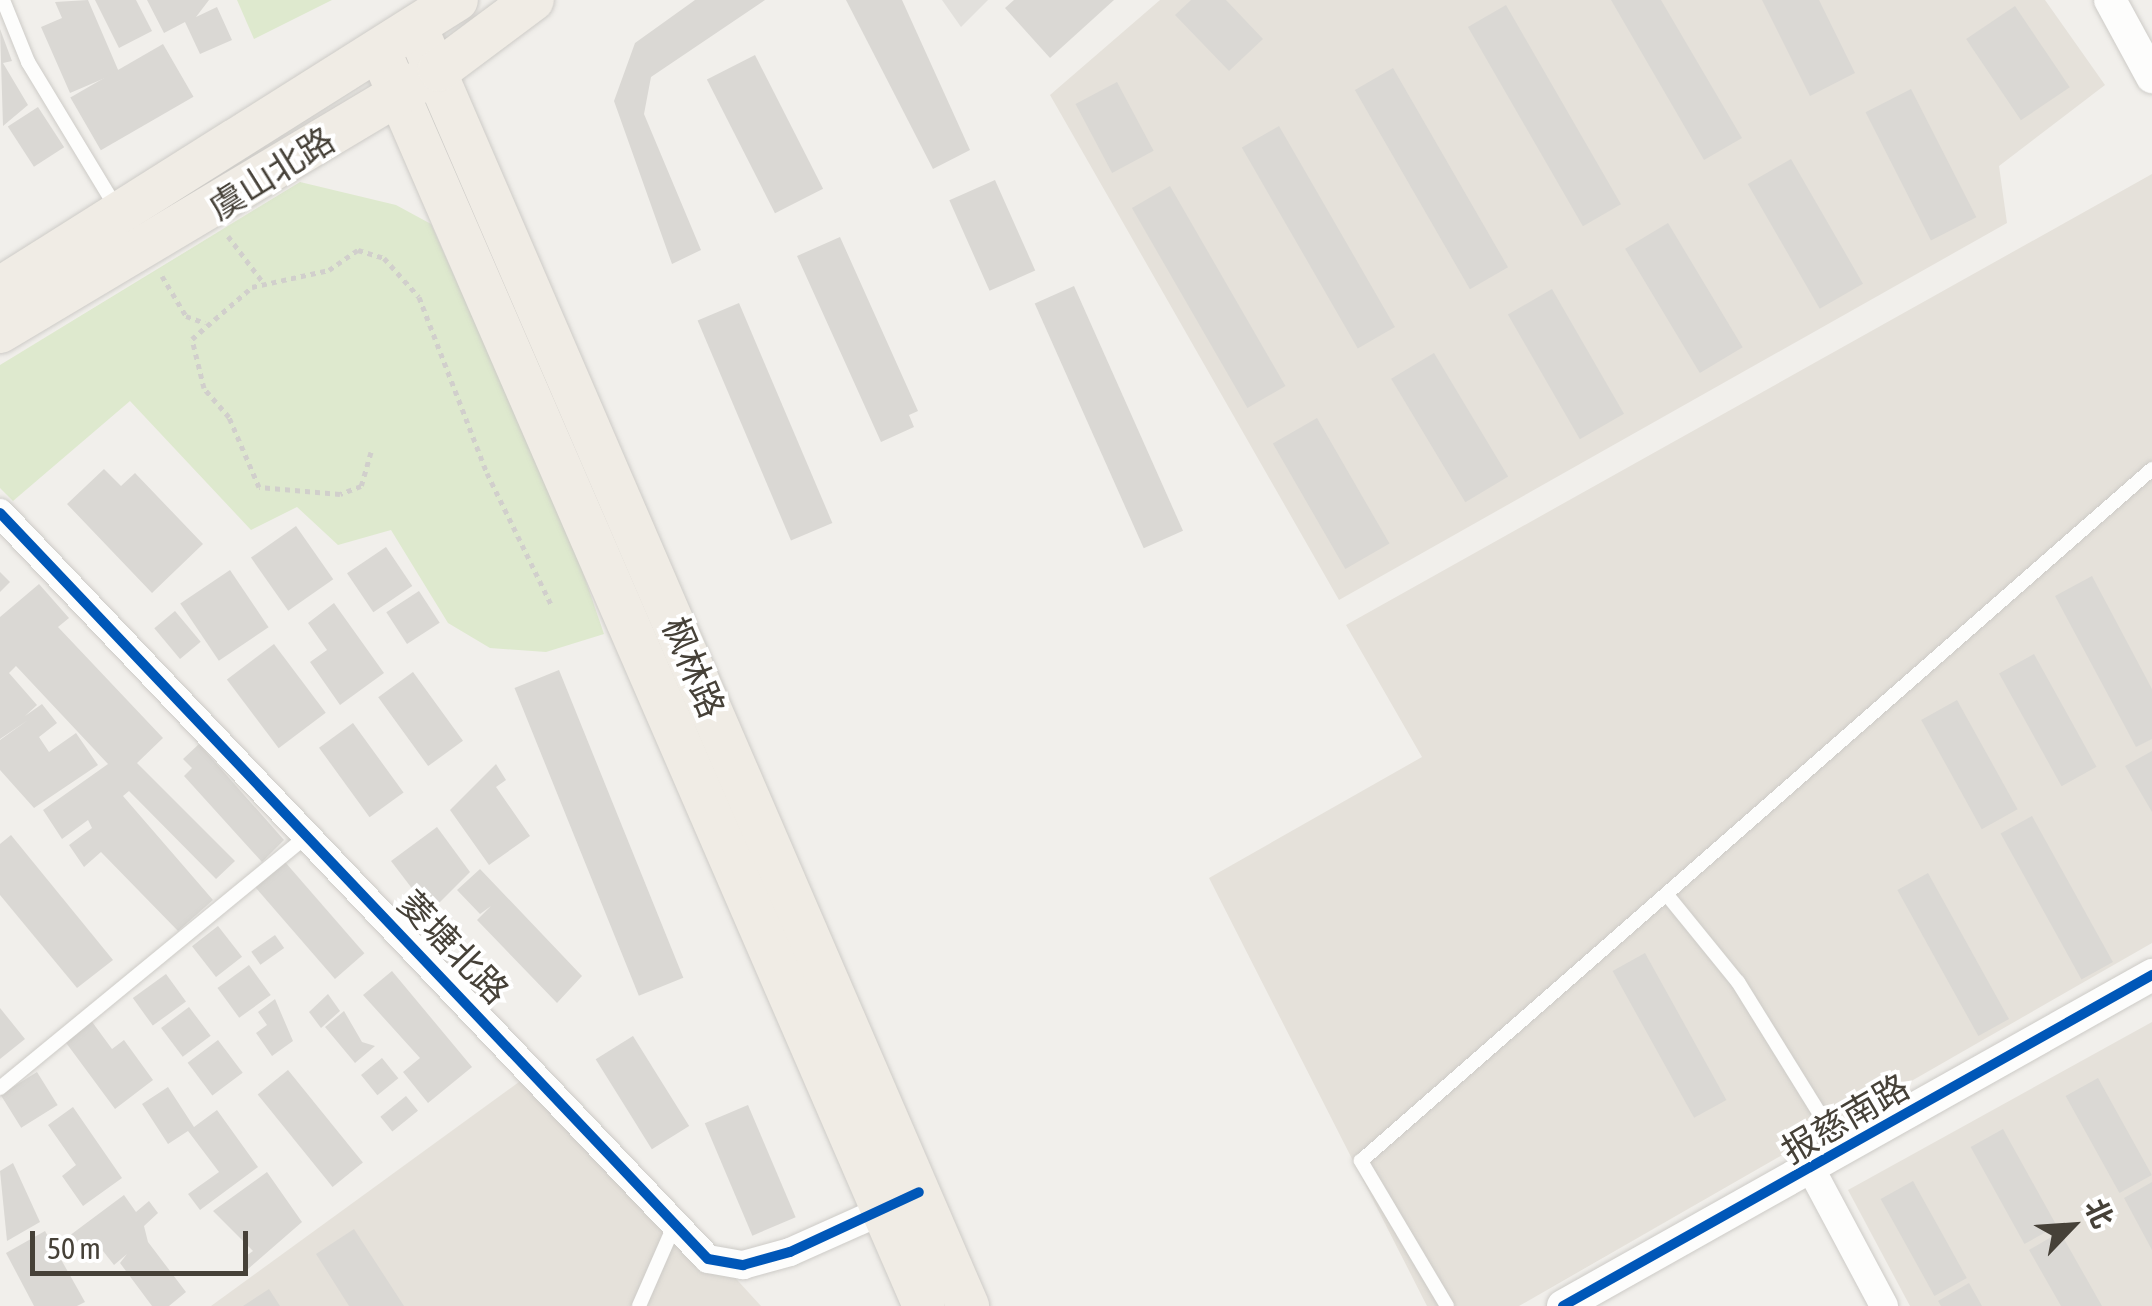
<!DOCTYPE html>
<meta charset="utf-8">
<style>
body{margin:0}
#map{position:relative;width:2152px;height:1306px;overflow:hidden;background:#f1efeb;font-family:"Asap Condensed","Noto Sans SC",sans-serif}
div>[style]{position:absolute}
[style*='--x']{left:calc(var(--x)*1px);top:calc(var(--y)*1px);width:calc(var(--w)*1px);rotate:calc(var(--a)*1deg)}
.residential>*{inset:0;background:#e5e1da}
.green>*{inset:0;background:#dee9ce}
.parking>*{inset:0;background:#e2e0dc}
.building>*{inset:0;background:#dad8d4;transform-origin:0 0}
.path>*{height:5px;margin-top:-2.5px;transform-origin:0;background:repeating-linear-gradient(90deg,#d1cfcc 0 5px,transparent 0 10px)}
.roads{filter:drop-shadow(0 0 2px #cdcbc7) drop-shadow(0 0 2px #cdcbc7)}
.service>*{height:14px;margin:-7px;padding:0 7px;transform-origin:7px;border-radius:7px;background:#fdfdfc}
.minor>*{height:28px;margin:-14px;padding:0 14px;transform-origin:14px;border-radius:14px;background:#fdfdfc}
.tertiary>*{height:32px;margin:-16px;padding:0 16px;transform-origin:16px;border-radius:16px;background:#fdfdfc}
.primary>*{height:42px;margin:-21px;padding:0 21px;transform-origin:21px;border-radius:21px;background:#f0ece5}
.cycleway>*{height:10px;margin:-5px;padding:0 5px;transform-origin:5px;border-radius:5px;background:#0057b8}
span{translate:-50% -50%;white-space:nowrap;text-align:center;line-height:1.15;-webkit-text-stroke:8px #fff;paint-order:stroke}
.street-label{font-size:35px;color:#464138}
.north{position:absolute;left:2022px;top:1176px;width:100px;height:100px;-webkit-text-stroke:8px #fff;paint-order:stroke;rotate:65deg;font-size:28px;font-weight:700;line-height:40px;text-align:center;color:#464138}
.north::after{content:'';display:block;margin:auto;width:35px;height:45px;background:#464138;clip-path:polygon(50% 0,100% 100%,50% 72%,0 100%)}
.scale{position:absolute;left:30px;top:1231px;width:218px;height:45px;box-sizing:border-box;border:5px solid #464138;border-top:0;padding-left:12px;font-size:30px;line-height:35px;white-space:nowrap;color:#464138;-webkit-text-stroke:8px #fff;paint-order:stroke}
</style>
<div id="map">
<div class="residential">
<i style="clip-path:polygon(1160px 0,2045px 0,2105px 85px,1999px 166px,2007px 223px,1339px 600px,1050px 95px)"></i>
<i style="clip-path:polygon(2152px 174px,2152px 943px,1519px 1306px,1427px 1306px,1209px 878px,1422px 757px,1346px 625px)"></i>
<i style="clip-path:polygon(2152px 1022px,2152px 1306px,1910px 1306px,1848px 1190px)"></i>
<i style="clip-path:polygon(541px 1066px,761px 1306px,211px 1306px)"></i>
</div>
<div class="green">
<i style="clip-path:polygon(237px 0,332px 0,254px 39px)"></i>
<i style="clip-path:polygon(300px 182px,396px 205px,431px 224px,572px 540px,604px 634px,546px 652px,490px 648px,448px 623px,391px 530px,338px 545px,297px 507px,251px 530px,130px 401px,13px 501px,0 488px,0 365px)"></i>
</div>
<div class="parking">
<i style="clip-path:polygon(942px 0,988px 0,961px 27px)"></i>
</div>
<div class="building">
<i style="clip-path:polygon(88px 0,119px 72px,70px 93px,41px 27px,62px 18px,55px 2px)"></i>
<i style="clip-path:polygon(95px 0,136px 0,152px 31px,119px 48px)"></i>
<i style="clip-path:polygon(147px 0,209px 0,196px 17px,217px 7px,232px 40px,200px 54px,185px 22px,164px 33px)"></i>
<i style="clip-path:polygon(695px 0,765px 0,651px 77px,644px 114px,701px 250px,672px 264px,614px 101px,635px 43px)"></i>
<i style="clip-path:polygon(846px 0,902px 0,970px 150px,933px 169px)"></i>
<i style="clip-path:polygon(1014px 0,1114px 0,1050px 58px,1005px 8px)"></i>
<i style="clip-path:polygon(1191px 0,1226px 0,1263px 39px,1229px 71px,1175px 15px)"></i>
<i style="clip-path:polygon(1611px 0,1661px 0,1742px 138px,1704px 160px)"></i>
<i style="clip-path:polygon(1762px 0,1819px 0,1855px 73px,1810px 96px)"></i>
<i style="left:1506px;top:5px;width:230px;height:44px;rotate:60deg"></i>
<i style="left:2015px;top:6px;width:98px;height:59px;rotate:56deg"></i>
<i style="clip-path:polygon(0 29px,12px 61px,3px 63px,28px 105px,3px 126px)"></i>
<i style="left:163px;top:44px;width:61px;height:107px;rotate:60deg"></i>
<i style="left:755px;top:55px;width:150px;height:54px;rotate:63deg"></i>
<i style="left:1393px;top:68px;width:230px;height:44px;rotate:60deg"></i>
<i style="left:1117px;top:82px;width:78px;height:47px;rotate:62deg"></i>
<i style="left:1911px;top:89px;width:144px;height:51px;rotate:63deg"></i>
<i style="left:38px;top:107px;width:48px;height:36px;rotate:57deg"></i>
<i style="left:1279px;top:126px;width:232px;height:43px;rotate:60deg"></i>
<i style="left:1791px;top:159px;width:144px;height:50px;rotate:60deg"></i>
<i style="left:995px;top:180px;width:99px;height:50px;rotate:66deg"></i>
<i style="left:1170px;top:186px;width:231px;height:44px;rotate:60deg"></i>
<i style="left:1668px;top:223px;width:145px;height:50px;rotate:59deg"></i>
<i style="clip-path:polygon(840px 237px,918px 411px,909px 415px,914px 427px,881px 442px,797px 256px)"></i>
<i style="left:1074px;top:286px;width:268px;height:43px;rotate:66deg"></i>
<i style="left:1552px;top:289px;width:144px;height:51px;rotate:60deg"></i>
<i style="left:739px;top:303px;width:239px;height:45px;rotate:67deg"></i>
<i style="left:1434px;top:353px;width:144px;height:50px;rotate:59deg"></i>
<i style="left:1317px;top:418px;width:145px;height:51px;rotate:60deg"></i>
<i style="clip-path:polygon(104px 469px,121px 486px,135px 473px,203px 544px,152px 593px,67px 504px)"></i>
<i style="left:296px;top:526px;width:65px;height:55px;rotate:55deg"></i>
<i style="left:386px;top:547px;width:47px;height:47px;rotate:56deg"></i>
<i style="left:230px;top:570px;width:69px;height:60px;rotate:56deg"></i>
<i style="clip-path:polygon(0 572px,10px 582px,0 592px)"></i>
<i style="clip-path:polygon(2092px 576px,2152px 689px,2152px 739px,2136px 747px,2055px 596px)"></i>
<i style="clip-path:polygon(39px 584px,69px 618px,58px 627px,163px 738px,137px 763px,235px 861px,216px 879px,129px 791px,123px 796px,213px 900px,178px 931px,101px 852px,84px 867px,69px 845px,92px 828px,88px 820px,62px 839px,43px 810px,108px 764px,16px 666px,9px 673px,37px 705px,25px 716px,42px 704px,57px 723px,39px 737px,49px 752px,76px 733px,98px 765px,34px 808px,0 770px,0 740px,28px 720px,0 739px,0 617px)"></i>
<i style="left:419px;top:591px;width:38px;height:39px;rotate:57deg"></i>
<i style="clip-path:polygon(334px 603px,384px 673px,340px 705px,310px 662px,327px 650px,308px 623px)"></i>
<i style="left:175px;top:611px;width:40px;height:27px;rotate:50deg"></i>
<i style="left:274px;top:644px;width:86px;height:59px;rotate:53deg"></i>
<i style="left:2034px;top:654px;width:129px;height:40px;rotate:61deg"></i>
<i style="left:559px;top:670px;width:332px;height:48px;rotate:68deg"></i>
<i style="left:413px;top:672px;width:85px;height:43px;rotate:54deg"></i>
<i style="left:1957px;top:700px;width:125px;height:41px;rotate:61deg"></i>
<i style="left:353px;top:723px;width:86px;height:42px;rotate:54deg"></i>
<i style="clip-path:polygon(199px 744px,284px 840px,262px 862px,184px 776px,192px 768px,183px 759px)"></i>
<i style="clip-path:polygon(2152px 751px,2152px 812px,2125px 766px)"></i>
<i style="clip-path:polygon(496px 764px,506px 780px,496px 787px,530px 836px,489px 865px,450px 810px)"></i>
<i style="left:2032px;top:816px;width:167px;height:36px;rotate:61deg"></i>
<i style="clip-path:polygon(437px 827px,470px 872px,430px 912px,391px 861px)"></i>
<i style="clip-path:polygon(11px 835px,113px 960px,77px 988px,0 895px,0 844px)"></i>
<i style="left:285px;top:862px;width:121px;height:39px;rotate:49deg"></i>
<i style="clip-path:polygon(480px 869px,582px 976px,557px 1003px,477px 920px,491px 906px,480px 914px,457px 890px)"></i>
<i style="left:1928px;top:873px;width:167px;height:35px;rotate:61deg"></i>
<i style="left:218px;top:926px;width:39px;height:33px;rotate:52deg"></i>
<i style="left:275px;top:935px;width:16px;height:29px;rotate:55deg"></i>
<i style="left:1645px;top:953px;width:168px;height:37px;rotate:61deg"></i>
<i style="left:249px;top:965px;width:37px;height:39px;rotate:54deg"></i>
<i style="clip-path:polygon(392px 971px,472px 1067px,428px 1103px,403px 1072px,420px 1058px,363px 995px)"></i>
<i style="left:166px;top:974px;width:34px;height:41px;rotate:54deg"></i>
<i style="clip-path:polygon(328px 994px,340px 1011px,321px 1028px,309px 1012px)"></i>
<i style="clip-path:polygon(275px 999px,293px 1041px,272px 1056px,256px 1033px,267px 1025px,258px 1012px)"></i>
<i style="left:189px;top:1007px;width:36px;height:35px;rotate:53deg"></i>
<i style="clip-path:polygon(0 1008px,25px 1039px,0 1059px)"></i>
<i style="clip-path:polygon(344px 1011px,362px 1042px,375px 1046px,355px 1063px,325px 1027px)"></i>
<i style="clip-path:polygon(90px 1019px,112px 1049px,124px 1040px,153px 1080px,115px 1109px,64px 1040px)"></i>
<i style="left:633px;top:1036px;width:106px;height:44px;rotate:58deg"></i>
<i style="left:218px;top:1040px;width:41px;height:38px;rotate:53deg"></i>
<i style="left:382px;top:1058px;width:26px;height:27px;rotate:51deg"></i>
<i style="left:288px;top:1070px;width:119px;height:39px;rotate:51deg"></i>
<i style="left:37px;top:1072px;width:39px;height:43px;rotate:58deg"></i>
<i style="left:2098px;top:1078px;width:111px;height:37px;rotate:61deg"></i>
<i style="clip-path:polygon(168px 1087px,194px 1127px,217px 1110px,258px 1167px,200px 1210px,188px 1194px,219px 1172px,188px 1131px,168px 1144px,142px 1104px)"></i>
<i style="left:406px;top:1096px;width:19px;height:33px;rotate:51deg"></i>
<i style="left:748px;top:1105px;width:122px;height:47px;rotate:67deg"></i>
<i style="clip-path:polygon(73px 1107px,122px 1178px,83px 1206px,62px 1176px,76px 1165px,48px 1125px)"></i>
<i style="left:2003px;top:1129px;width:111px;height:37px;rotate:61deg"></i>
<i style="clip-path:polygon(13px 1163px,40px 1222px,7px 1241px,0 1171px)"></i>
<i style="clip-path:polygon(267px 1172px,302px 1222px,248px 1269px,243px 1258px,253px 1251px,213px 1211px)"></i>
<i style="left:1913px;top:1181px;width:111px;height:37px;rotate:61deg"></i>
<i style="clip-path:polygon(2152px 1182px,2152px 1250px,2124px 1198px)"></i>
<i style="clip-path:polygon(124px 1195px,136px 1212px,149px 1201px,158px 1213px,144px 1226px,148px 1242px,186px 1292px,169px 1306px,152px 1306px,120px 1263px,127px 1254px,114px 1265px,103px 1251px,87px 1262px,69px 1236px)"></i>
<i style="clip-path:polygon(354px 1229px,404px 1306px,349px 1306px,316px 1254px)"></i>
<i style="clip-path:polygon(45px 1231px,85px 1302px,77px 1306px,34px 1306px,6px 1253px)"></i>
<i style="clip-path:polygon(2060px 1232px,2102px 1306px,2061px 1306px,2029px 1250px)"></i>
<i style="clip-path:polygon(1969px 1283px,1982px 1306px,1941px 1306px,1938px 1301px)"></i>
<i style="clip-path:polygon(269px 1289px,280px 1306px,243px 1306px)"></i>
</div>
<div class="path">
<i style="--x:228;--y:236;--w:61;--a:52.9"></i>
<i style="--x:162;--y:276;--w:47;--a:59"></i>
<i style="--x:186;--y:316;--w:20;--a:20"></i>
<i style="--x:371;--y:452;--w:35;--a:106"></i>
<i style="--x:361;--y:486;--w:22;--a:159"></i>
<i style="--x:340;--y:494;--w:81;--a:-175.1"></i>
<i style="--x:259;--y:487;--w:76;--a:-113.2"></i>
<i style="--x:229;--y:417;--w:38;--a:-131"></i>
<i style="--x:204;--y:388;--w:50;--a:-103.8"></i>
<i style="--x:192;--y:339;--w:79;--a:-40.9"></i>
<i style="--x:252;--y:287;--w:79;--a:-12.4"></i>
<i style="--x:329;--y:270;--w:35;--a:-35"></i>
<i style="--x:358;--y:250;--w:27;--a:17"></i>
<i style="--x:384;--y:258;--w:52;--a:48.1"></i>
<i style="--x:419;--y:297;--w:189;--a:68.9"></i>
<i style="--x:487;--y:473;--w:146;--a:64"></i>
</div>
<div class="roads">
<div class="service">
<i style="--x:3;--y:0;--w:67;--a:68"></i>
<i style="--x:28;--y:62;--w:172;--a:58.8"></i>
<i style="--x:1668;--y:896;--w:111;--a:50.9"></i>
<i style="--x:1738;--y:982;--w:198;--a:58.2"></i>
<i style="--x:0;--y:1088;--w:397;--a:-39.4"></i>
<i style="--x:639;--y:1306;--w:85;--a:-66.4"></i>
<i style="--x:1447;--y:1306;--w:169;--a:-120.7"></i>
<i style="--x:1361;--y:1161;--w:1051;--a:-41.18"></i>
</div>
<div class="minor">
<i style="--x:0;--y:513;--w:1028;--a:46.5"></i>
<i style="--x:708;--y:1259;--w:36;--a:10"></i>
<i style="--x:743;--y:1265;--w:49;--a:-15.5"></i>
<i style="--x:790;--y:1252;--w:115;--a:-24.1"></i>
<i style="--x:1811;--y:1169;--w:155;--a:61.9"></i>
</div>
<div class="tertiary">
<i style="--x:2110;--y:0;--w:88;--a:61.4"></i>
<i style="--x:1563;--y:1306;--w:676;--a:-29.33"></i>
</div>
<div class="primary">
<i style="--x:417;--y:29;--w:1391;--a:66.66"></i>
<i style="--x:382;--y:56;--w:1362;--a:66.56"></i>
<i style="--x:0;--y:288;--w:540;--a:-32.22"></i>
<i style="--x:0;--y:332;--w:511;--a:-30.83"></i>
<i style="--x:439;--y:70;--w:117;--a:-36.7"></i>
</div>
</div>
<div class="cycleway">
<i style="--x:0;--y:513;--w:1028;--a:46.5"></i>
<i style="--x:708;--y:1259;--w:36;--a:10"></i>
<i style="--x:743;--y:1265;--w:49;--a:-15.5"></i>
<i style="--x:790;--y:1252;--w:142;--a:-24.9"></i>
<i style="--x:1563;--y:1306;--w:676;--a:-29.33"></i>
</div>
<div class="street-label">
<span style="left:271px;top:173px;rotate:-32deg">虞山北路</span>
<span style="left:694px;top:667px;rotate:67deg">枫林路</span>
<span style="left:454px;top:947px;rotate:46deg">菱塘北路</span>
<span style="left:1845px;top:1118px;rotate:-30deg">报慈南路</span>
</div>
<div class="north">北</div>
<div class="scale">50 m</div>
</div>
